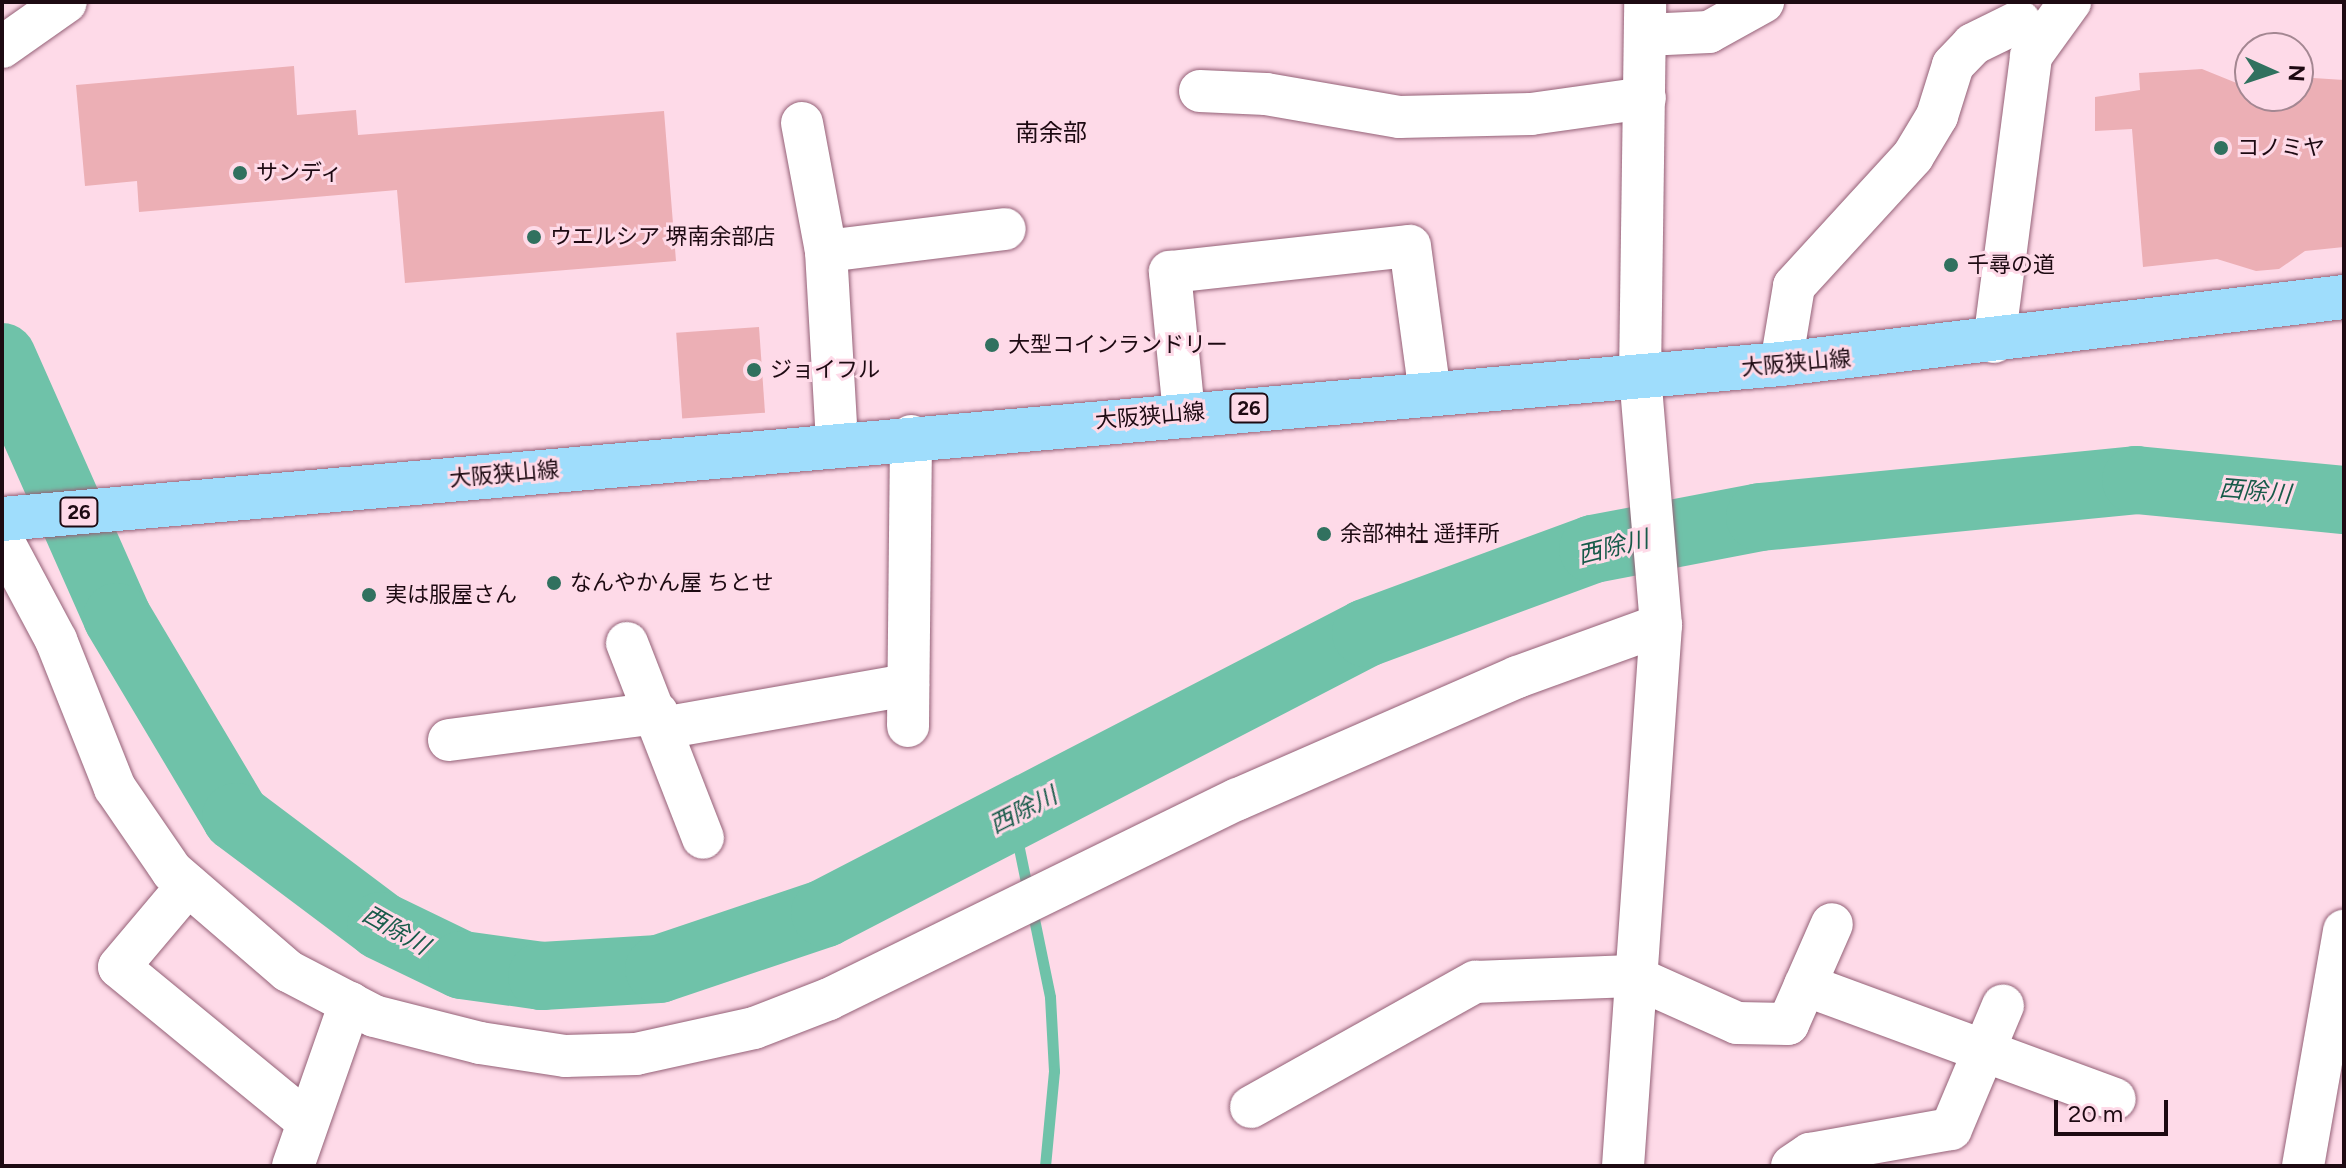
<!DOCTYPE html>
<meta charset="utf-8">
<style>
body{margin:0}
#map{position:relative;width:2346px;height:1168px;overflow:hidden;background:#fedae8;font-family:Figtree,"Noto Sans JP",sans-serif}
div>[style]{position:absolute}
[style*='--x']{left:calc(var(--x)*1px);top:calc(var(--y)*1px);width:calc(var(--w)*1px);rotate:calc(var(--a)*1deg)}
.stream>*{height:11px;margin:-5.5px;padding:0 5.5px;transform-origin:5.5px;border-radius:5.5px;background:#6fc2a9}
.river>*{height:68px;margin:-34px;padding:0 34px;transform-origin:34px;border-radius:34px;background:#6fc2a9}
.building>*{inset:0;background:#ecafb5;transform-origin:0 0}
.roads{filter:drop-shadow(0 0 2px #946177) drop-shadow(0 0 2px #946177)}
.street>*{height:42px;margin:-21px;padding:0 21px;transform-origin:21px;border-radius:21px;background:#fff}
.primary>*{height:44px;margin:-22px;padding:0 22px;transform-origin:22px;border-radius:22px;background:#9fddfc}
.dots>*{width:22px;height:22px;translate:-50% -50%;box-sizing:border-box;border:4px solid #fedae8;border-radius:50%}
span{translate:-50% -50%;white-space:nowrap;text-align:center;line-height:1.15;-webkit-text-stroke:6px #fedae8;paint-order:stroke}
.shield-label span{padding:2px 6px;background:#fedae8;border:2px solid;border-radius:6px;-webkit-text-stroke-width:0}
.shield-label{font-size:20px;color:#1d0a12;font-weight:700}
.poi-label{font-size:22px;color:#1d0a12}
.left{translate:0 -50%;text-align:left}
.street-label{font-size:22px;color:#1d0a12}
.neighbourhood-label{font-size:24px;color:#1d0a12}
.water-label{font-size:24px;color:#175a49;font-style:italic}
.frame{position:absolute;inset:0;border:4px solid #1d0a12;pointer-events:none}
.north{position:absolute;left:2234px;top:32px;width:80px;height:80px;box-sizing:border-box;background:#fedae8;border:2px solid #a48792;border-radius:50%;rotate:93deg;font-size:22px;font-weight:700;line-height:32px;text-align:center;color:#1d0a12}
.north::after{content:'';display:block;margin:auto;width:28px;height:36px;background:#31715f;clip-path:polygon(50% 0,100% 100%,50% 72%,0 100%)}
.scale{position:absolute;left:2054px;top:1100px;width:114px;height:36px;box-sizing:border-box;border:4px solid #1d0a12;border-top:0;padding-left:10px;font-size:24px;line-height:28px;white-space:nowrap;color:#1d0a12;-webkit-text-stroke:6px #fedae8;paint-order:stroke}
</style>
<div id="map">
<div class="stream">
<i style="--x:1013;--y:819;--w:75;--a:78.4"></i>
<i style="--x:1032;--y:909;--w:90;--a:78.4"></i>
<i style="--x:1050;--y:997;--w:74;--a:86.9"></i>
<i style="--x:1054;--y:1071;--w:95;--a:95.4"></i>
</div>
<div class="river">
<i style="--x:2;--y:357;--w:284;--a:66.1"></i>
<i style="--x:117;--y:617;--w:233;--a:59.2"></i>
<i style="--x:236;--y:817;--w:181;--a:36.9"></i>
<i style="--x:381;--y:926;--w:90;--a:25.7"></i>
<i style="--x:462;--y:965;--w:81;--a:7.8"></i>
<i style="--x:542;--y:976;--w:117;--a:-3.4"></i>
<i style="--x:659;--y:969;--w:175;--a:-18.6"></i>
<i style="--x:825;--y:913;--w:609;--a:-27.36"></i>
<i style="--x:1366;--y:633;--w:242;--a:-20.3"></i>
<i style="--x:1593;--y:549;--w:170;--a:-10.8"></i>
<i style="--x:1760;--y:517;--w:378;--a:-5.6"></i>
<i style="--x:2136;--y:480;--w:209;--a:5.5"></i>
</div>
<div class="building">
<i style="clip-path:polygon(294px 66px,297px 115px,356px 110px,358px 135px,664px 111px,676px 261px,405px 283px,397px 190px,139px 212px,137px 181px,85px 186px,76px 85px)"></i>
<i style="clip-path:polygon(2202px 69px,2239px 84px,2250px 80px,2250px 96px,2298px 96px,2298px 77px,2344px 80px,2344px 247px,2305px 251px,2279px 269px,2256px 271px,2217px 259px,2143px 267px,2132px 129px,2095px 131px,2095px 97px,2140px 90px,2139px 73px)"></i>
<i style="left:759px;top:327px;width:86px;height:83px;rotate:86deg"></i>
</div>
<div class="roads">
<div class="street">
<i style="--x:1645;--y:35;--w:64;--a:-2.7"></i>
<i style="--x:1709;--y:32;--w:62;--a:-29.1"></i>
<i style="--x:2;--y:47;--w:78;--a:-35.1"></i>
<i style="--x:1200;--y:91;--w:66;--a:2.6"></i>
<i style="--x:1266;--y:94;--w:135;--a:9.8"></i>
<i style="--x:1399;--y:117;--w:132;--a:-1.3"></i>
<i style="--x:1531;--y:114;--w:115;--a:-8"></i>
<i style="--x:802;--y:123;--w:130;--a:79.4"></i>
<i style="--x:826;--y:251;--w:192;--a:86.7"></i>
<i style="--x:826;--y:251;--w:180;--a:-7"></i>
<i style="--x:1994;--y:342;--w:288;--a:-82.6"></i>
<i style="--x:2031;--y:56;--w:67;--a:-54.2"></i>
<i style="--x:1781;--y:364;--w:79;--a:-80.5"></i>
<i style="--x:1794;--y:286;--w:176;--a:-47.5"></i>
<i style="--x:1913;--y:156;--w:47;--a:-59"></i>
<i style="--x:1937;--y:116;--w:53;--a:-72.6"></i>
<i style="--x:1953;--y:65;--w:29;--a:-46"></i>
<i style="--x:1973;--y:44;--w:52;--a:-26.1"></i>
<i style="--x:1184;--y:413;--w:142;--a:-95.7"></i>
<i style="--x:1170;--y:272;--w:241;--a:-6.2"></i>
<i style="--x:1410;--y:246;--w:149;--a:82.3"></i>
<i style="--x:2;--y:539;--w:115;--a:61.9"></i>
<i style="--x:56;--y:640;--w:159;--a:68.3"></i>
<i style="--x:115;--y:788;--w:101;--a:55.5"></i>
<i style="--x:172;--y:871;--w:153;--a:40.8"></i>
<i style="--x:288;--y:971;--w:97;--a:27.6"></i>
<i style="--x:374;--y:1016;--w:109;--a:14.3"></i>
<i style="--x:480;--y:1043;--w:86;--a:8.7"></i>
<i style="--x:565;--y:1056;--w:71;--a:-1.6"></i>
<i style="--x:636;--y:1054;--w:121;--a:-12.4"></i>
<i style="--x:754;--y:1028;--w:80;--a:-21.1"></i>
<i style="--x:829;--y:999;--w:455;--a:-26.1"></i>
<i style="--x:1238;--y:799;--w:305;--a:-23.6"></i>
<i style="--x:1517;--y:677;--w:153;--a:-19.9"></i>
<i style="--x:627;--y:643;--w:209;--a:68.7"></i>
<i style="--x:908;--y:726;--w:290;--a:-89.4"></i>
<i style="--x:663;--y:728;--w:249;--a:-10"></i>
<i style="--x:449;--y:740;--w:210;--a:-7.4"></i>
<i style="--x:188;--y:885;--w:107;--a:130.1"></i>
<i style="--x:119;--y:967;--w:244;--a:39.4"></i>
<i style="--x:1805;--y:985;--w:330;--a:20.2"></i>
<i style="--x:1251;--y:1107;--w:257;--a:-29.2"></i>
<i style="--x:1475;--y:982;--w:157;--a:-2.2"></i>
<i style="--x:1632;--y:976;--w:115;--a:24.1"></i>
<i style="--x:1737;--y:1023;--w:51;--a:1.1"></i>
<i style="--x:1788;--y:1024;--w:109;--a:-66.3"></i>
<i style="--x:293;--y:1166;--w:173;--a:-70.7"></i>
<i style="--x:1623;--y:1166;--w:542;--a:-85.98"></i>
<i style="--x:1661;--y:625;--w:249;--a:-94.8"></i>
<i style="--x:1640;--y:377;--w:375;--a:-89.2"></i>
<i style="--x:1792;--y:1166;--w:22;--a:-34"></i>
<i style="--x:1810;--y:1154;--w:143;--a:-10.1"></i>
<i style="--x:1951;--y:1129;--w:134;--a:-67.2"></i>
<i style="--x:2303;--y:1166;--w:239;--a:-80.1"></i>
</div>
<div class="primary">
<i style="--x:2;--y:519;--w:1786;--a:-4.98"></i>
<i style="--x:1781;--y:364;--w:567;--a:-6.79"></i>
</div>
</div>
<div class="dots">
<i style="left:2221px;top:148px;background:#31715f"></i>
<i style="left:240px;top:173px;background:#31715f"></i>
<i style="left:534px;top:237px;background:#31715f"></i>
<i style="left:1951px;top:265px;background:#31715f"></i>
<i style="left:992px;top:345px;background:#31715f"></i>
<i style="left:754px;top:370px;background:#31715f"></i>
<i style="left:1324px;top:534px;background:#31715f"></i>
<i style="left:554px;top:583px;background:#31715f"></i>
<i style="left:369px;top:595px;background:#31715f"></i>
</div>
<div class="shield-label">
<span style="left:1249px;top:408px">26</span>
<span style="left:79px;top:512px">26</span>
</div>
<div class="poi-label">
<span class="left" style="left:2237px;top:148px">コノミヤ</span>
<span class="left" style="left:256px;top:173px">サンディ</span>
<span class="left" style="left:550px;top:237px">ウエルシア 堺南余部店</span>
<span class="left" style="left:1967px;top:265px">千尋の道</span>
<span class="left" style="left:1008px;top:345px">大型コインランドリー</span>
<span class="left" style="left:770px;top:370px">ジョイフル</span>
<span class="left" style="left:1340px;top:534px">余部神社 遥拝所</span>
<span class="left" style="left:570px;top:583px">なんやかん屋 ちとせ</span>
<span class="left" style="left:385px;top:595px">実は服屋さん</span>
</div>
<div class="street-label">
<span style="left:1796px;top:363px;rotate:-5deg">大阪狭山線</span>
<span style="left:1150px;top:416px;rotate:-5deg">大阪狭山線</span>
<span style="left:504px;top:474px;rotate:-5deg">大阪狭山線</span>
</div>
<div class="neighbourhood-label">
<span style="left:1051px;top:133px">南余部</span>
</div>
<div class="water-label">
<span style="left:2255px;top:491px;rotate:5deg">西除川</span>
<span style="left:1613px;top:547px;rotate:-14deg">西除川</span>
<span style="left:1023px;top:810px;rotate:-27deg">西除川</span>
<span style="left:396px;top:930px;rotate:30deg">西除川</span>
</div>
<div class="frame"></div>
<div class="north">N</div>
<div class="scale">20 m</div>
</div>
